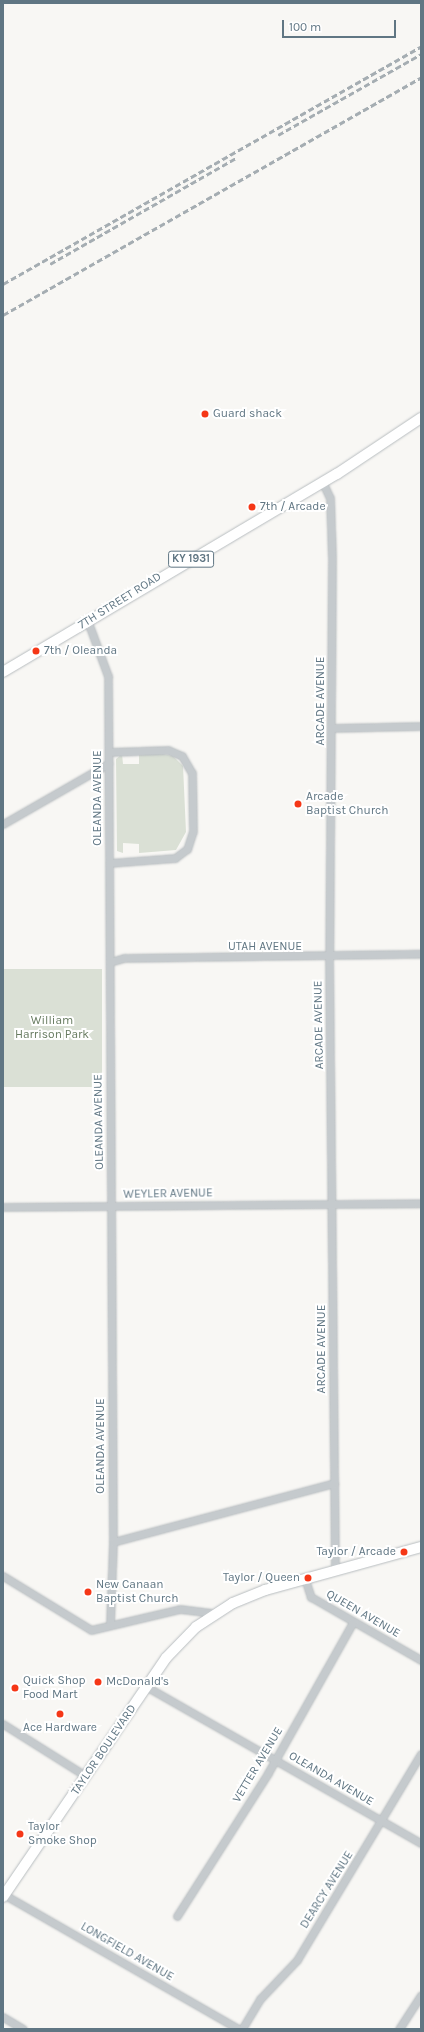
<!DOCTYPE html>
<style>
body{margin:0}
#map{position:relative;width:424px;height:2032px;overflow:hidden;background:#f8f7f4;font-family:Karla,sans-serif}
div>[style]{position:absolute}
[style*='--x']{left:calc(var(--x)*1px);top:calc(var(--y)*1px);width:calc(var(--w)*1px);rotate:calc(var(--a)*1deg)}
.green>*{inset:0;background:#dae0d5;transform-origin:0 0}
.roads{filter:drop-shadow(0 0 1px #b8bdc0) drop-shadow(0 0 1px #b8bdc0)}
.minor>*{height:7px;margin:-3.5px;padding:0 3.5px;transform-origin:3.5px;border-radius:3.5px;background:#c5cacd}
.primary>*{height:10px;margin:-5px;padding:0 5px;transform-origin:5px;border-radius:5px;background:#fff}
.rail>*{height:2.5px;margin-top:-1.25px;transform-origin:0;background:repeating-linear-gradient(90deg,#a5adb2 0 6px,transparent 0 9px)}
.dots>*{width:11px;height:11px;translate:-50% -50%;box-sizing:border-box;border:2px solid #fff;border-radius:50%}
span{translate:-50% -50%;white-space:nowrap;text-align:center;line-height:1.15;-webkit-text-stroke:4px #fff;paint-order:stroke}
.shield-label span{padding:1px 3px;background:#fff;border:1px solid;border-radius:3px;-webkit-text-stroke-width:0}
.shield-label{font-size:11px;color:#607683;font-weight:700}
.poi-label{font-size:12px;color:#607683}
.left{translate:0 -50%;text-align:left}
.right{translate:-100% -50%;text-align:right}
.street-label{font-size:12px;color:#607683}
.park-label{font-size:12px;color:#667a5f}
.frame{position:absolute;inset:0;border:4px solid #607683;pointer-events:none}
.scale{position:absolute;left:282px;top:20px;width:114px;height:18px;box-sizing:border-box;border:2px solid #607683;border-top:0;padding-left:5px;font-size:12px;line-height:14px;white-space:nowrap;color:#607683;-webkit-text-stroke:3px #fff;paint-order:stroke}
</style>
<div id="map">
<div class="green">
<i style="clip-path:polygon(122px 754px,123px 764px,139px 764px,139px 754px,163px 754px,173px 756px,183px 766px,186px 832px,176px 850px,139px 853px,139px 844px,123px 843px,123px 853px,117px 851px,116px 759px)"></i>
<i style="left:3px;top:969px;width:99px;height:118px"></i>
</div>
<div class="roads">
<div class="minor">
<i style="--x:322;--y:481;--w:19;--a:65"></i>
<i style="--x:330;--y:498;--w:61;--a:88.1"></i>
<i style="--x:332;--y:559;--w:398;--a:90.4"></i>
<i style="--x:329;--y:957;--w:614;--a:89.44"></i>
<i style="--x:88;--y:622;--w:58;--a:69.7"></i>
<i style="--x:108;--y:676;--w:866;--a:89.67"></i>
<i style="--x:113;--y:1542;--w:83;--a:92.1"></i>
<i style="--x:332;--y:728;--w:89;--a:-1.3"></i>
<i style="--x:109;--y:752;--w:59;--a:-1.9"></i>
<i style="--x:168;--y:750;--w:15;--a:23"></i>
<i style="--x:182;--y:756;--w:20;--a:60"></i>
<i style="--x:192;--y:773;--w:58;--a:89"></i>
<i style="--x:193;--y:831;--w:19;--a:108"></i>
<i style="--x:187;--y:849;--w:15;--a:143"></i>
<i style="--x:175;--y:858;--w:66;--a:175.7"></i>
<i style="--x:3;--y:824;--w:122;--a:-29.9"></i>
<i style="--x:110;--y:962;--w:15;--a:-16"></i>
<i style="--x:124;--y:958;--w:297;--a:-0.8"></i>
<i style="--x:3;--y:1207;--w:418;--a:-0.5"></i>
<i style="--x:113;--y:1542;--w:229;--a:-14.9"></i>
<i style="--x:3;--y:1576;--w:103;--a:31.5"></i>
<i style="--x:91;--y:1630;--w:91;--a:-13.3"></i>
<i style="--x:180;--y:1609;--w:34;--a:7"></i>
<i style="--x:305;--y:1579;--w:19;--a:72"></i>
<i style="--x:311;--y:1597;--w:127;--a:29.8"></i>
<i style="--x:147;--y:1687;--w:315;--a:29.7"></i>
<i style="--x:3;--y:1724;--w:98;--a:32.1"></i>
<i style="--x:3;--y:1894;--w:272;--a:29.8"></i>
<i style="--x:177;--y:1916;--w:169;--a:-57.5"></i>
<i style="--x:268;--y:1773;--w:173;--a:-60.6"></i>
<i style="--x:3;--y:2017;--w:23;--a:31"></i>
<i style="--x:242;--y:2029;--w:35;--a:-59"></i>
<i style="--x:260;--y:1999;--w:54;--a:-46.5"></i>
<i style="--x:297;--y:1960;--w:240;--a:-59"></i>
<i style="--x:399;--y:2029;--w:40;--a:-57.1"></i>
</div>
<div class="primary">
<i style="--x:3;--y:672;--w:388;--a:-30.7"></i>
<i style="--x:337;--y:474;--w:101;--a:-33.7"></i>
<i style="--x:3;--y:1897;--w:289;--a:-55.7"></i>
<i style="--x:166;--y:1658;--w:43;--a:-45.9"></i>
<i style="--x:196;--y:1627;--w:44;--a:-33"></i>
<i style="--x:233;--y:1603;--w:35;--a:-22"></i>
<i style="--x:265;--y:1590;--w:162;--a:-15.4"></i>
</div>
</div>
<div class="rail">
<i style="--x:278;--y:135;--w:164;--a:-29.5"></i>
<i style="--x:50;--y:264;--w:214;--a:-29.7"></i>
<i style="--x:3;--y:284;--w:481;--a:-29.6"></i>
<i style="--x:3;--y:315;--w:481;--a:-29.6"></i>
</div>
<div class="dots">
<i style="left:205px;top:414px;background:#f53717"></i>
<i style="left:252px;top:507px;background:#f53717"></i>
<i style="left:36px;top:651px;background:#f53717"></i>
<i style="left:298px;top:804px;background:#f53717"></i>
<i style="left:404px;top:1552px;background:#f53717"></i>
<i style="left:308px;top:1578px;background:#f53717"></i>
<i style="left:88px;top:1592px;background:#f53717"></i>
<i style="left:98px;top:1682px;background:#f53717"></i>
<i style="left:15px;top:1688px;background:#f53717"></i>
<i style="left:60px;top:1714px;background:#f53717"></i>
<i style="left:20px;top:1834px;background:#f53717"></i>
</div>
<div class="shield-label">
<span style="left:191px;top:559px">KY 1931</span>
</div>
<div class="poi-label">
<span class="left" style="left:213px;top:414px">Guard shack</span>
<span class="left" style="left:260px;top:507px">7th / Arcade</span>
<span class="left" style="left:44px;top:651px">7th / Oleanda</span>
<span class="left" style="left:306px;top:804px">Arcade<br>Baptist Church</span>
<span class="right" style="left:396px;top:1552px">Taylor / Arcade</span>
<span class="right" style="left:300px;top:1578px">Taylor / Queen</span>
<span class="left" style="left:96px;top:1592px">New Canaan<br>Baptist Church</span>
<span class="left" style="left:23px;top:1688px">Quick Shop<br>Food Mart</span>
<span class="left" style="left:106px;top:1682px">McDonald's</span>
<span style="left:60px;top:1728px">Ace Hardware</span>
<span class="left" style="left:28px;top:1834px">Taylor<br>Smoke Shop</span>
</div>
<div class="street-label">
<span style="left:120px;top:601px;rotate:-32deg">7TH STREET ROAD</span>
<span style="left:321px;top:701px;rotate:-90deg">ARCADE AVENUE</span>
<span style="left:98px;top:798px;rotate:-90deg">OLEANDA AVENUE</span>
<span style="left:265px;top:947px">UTAH AVENUE</span>
<span style="left:319px;top:1025px;rotate:-91deg">ARCADE AVENUE</span>
<span style="left:99px;top:1122px;rotate:-91deg">OLEANDA AVENUE</span>
<span style="left:168px;top:1194px;rotate:-1deg">WEYLER AVENUE</span>
<span style="left:322px;top:1349px;rotate:-90deg">ARCADE AVENUE</span>
<span style="left:101px;top:1446px;rotate:-90deg">OLEANDA AVENUE</span>
<span style="left:363px;top:1614px;rotate:30deg">QUEEN AVENUE</span>
<span style="left:104px;top:1750px;rotate:-56deg">TAYLOR BOULEVARD</span>
<span style="left:258px;top:1765px;rotate:-59deg">VETTER AVENUE</span>
<span style="left:331px;top:1779px;rotate:30deg">OLEANDA AVENUE</span>
<span style="left:327px;top:1890px;rotate:-58deg">DEARCY AVENUE</span>
<span style="left:127px;top:1952px;rotate:30deg">LONGFIELD AVENUE</span>
</div>
<div class="park-label">
<span style="left:52px;top:1028px">William<br>Harrison Park</span>
</div>
<div class="frame"></div>
<div class="scale">100 m</div>
</div>
